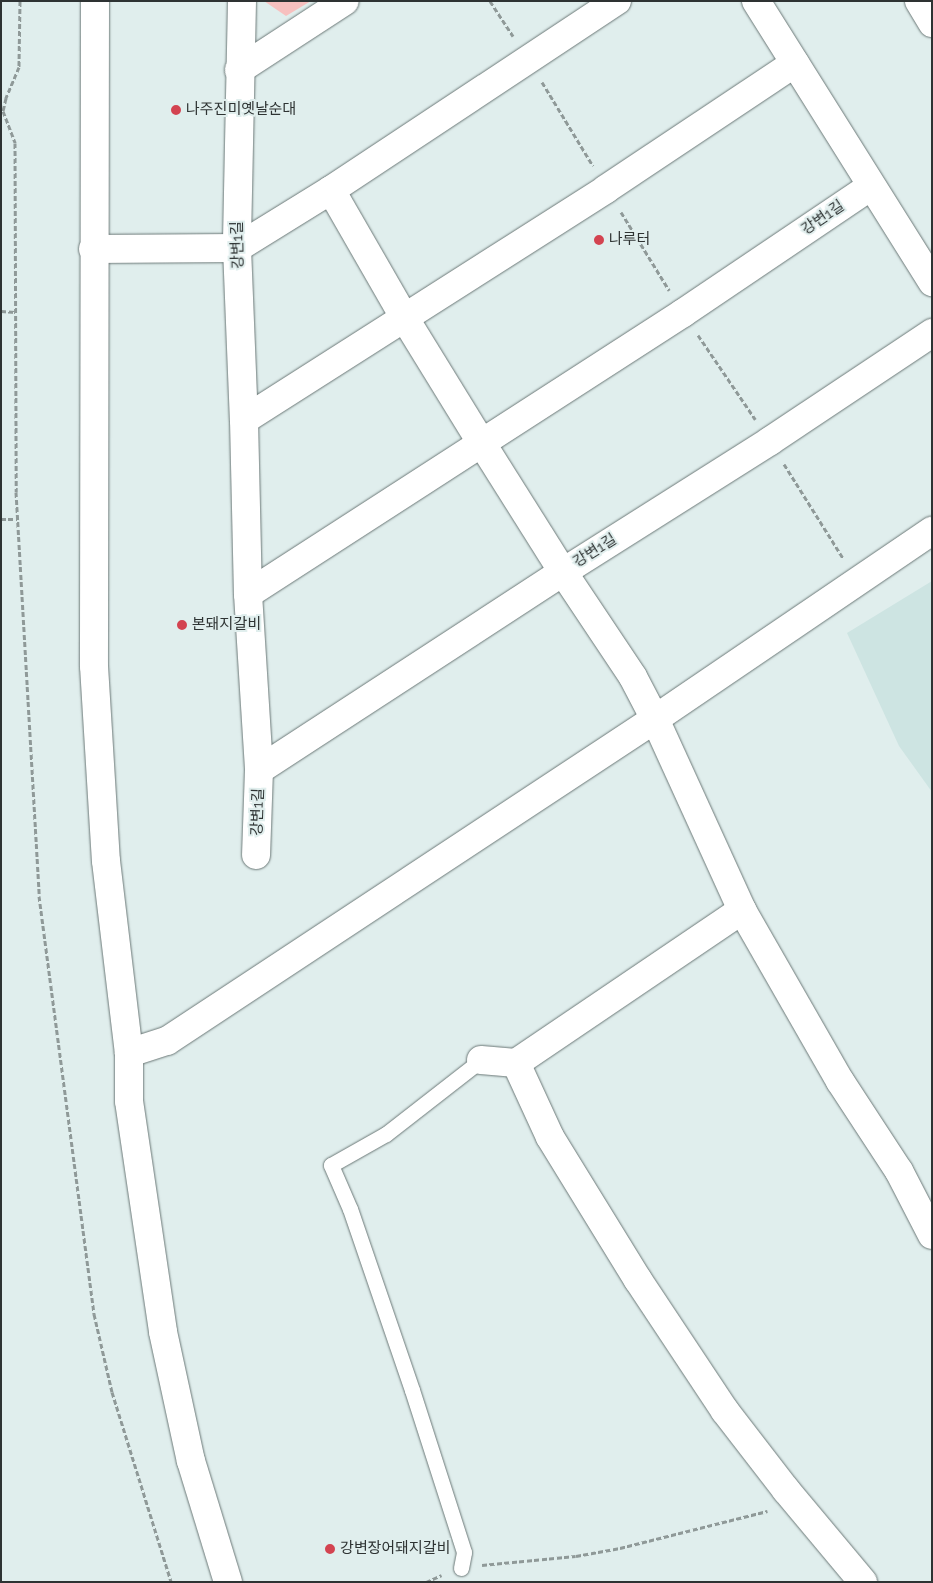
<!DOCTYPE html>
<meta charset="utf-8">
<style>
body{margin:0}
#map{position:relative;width:933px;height:1583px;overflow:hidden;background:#e0eeed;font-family:Raleway,"Noto Sans KR",sans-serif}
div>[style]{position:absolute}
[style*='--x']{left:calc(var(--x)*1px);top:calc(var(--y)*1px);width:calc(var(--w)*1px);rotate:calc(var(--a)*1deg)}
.built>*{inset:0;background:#cde4e2}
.green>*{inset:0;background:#f7c0bf}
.path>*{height:3px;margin-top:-1.5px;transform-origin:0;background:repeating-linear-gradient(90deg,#8f9998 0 5px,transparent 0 7.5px)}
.roads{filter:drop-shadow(0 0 1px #6b7877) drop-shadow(0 0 1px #6b7877)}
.lane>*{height:15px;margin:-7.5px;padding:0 7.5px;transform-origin:7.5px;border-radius:7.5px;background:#fff}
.street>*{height:28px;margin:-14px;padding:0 14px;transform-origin:14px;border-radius:14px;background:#fff}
.secondary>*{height:28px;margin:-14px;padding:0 14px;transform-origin:14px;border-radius:14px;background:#fff}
.dots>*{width:14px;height:14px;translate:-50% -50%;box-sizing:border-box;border:2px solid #e0eeed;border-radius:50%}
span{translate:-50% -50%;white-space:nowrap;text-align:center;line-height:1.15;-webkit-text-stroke:4px #e0eeed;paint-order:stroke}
.poi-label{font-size:15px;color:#2e3333}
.left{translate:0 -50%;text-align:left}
.street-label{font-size:15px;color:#2e3333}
.frame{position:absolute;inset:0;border:2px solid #2e3333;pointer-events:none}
</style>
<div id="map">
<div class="built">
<i style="clip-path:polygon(932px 581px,932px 792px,899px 746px,847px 633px)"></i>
</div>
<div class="green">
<i style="clip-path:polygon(264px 1px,311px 1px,286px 16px)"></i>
</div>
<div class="path">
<i style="--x:20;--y:1;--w:66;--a:90.9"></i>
<i style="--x:19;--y:67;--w:34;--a:113"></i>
<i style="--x:6;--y:98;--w:13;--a:103"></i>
<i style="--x:3;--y:111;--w:34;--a:69"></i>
<i style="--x:15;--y:143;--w:349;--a:89.8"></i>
<i style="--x:16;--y:492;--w:405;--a:86.7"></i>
<i style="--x:39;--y:896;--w:422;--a:82.5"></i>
<i style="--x:94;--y:1314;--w:80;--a:77"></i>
<i style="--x:112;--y:1392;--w:199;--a:72.7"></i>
<i style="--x:490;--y:1;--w:42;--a:56.7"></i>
<i style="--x:542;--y:82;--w:98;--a:58.7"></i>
<i style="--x:621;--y:212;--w:92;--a:58.4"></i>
<i style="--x:1;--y:311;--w:14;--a:4"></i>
<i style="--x:698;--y:335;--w:102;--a:55.8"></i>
<i style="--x:784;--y:464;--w:111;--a:57.9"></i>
<i style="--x:1;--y:519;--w:16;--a:0"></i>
<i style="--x:482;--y:1565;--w:94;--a:-5.5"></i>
<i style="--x:576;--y:1556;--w:45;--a:-10.3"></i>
<i style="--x:620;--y:1548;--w:152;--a:-14.1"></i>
<i style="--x:426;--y:1582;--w:17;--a:-24"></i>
</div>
<div class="roads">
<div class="lane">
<i style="--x:461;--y:1568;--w:16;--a:-79"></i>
<i style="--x:464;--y:1552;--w:170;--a:-107.8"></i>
<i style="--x:412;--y:1390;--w:191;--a:-108.9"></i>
<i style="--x:350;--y:1209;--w:48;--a:-113.4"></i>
<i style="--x:331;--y:1165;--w:63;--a:-29.4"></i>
<i style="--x:386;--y:1134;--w:120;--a:-37.9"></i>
</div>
<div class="street">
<i style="--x:242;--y:1;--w:247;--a:91.2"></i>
<i style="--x:237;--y:248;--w:172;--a:87.7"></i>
<i style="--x:244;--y:420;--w:174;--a:88.7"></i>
<i style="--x:248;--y:594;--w:176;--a:86.4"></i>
<i style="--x:259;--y:770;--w:85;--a:92"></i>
<i style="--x:756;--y:1;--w:332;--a:57.9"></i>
<i style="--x:919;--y:1;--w:26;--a:59"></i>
<i style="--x:239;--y:70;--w:126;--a:-33.1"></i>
<i style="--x:331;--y:190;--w:146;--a:60.1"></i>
<i style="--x:404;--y:317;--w:147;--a:58.4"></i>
<i style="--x:481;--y:442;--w:154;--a:57.8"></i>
<i style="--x:563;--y:572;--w:126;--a:56.3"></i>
<i style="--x:633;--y:677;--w:47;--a:62.4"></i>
<i style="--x:655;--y:719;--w:210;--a:65.5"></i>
<i style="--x:742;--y:910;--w:197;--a:60.2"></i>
<i style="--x:840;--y:1081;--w:108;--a:56.8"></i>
<i style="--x:899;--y:1171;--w:72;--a:62.7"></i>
<i style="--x:93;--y:249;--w:144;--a:-0.4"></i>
<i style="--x:237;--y:248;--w:110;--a:-31.7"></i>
<i style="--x:331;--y:190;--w:343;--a:-33.5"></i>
<i style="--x:244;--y:420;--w:429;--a:-32.5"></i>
<i style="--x:606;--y:189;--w:227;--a:-33.7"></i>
<i style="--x:248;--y:594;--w:518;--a:-32.86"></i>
<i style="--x:683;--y:313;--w:227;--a:-34"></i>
<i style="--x:259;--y:770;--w:363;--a:-33.1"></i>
<i style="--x:563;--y:572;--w:245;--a:-32.3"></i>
<i style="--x:770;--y:441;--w:195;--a:-33.7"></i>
<i style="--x:129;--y:1053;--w:40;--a:-18"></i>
<i style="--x:167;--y:1041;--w:585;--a:-33.42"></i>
<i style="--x:655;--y:719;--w:335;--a:-34.2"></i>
<i style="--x:481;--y:1060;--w:35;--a:5"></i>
<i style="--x:516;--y:1063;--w:81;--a:65.3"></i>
<i style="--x:550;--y:1137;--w:168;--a:58.4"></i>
<i style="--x:638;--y:1280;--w:157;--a:56.4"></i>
<i style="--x:725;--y:1411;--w:100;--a:52.3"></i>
<i style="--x:786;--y:1490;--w:120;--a:50.1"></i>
<i style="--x:516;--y:1063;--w:273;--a:-34.1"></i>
</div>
<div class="secondary">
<i style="--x:95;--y:1;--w:665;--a:90.09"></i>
<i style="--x:94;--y:666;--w:195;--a:86.5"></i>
<i style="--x:106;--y:861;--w:193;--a:83.2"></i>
<i style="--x:129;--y:1053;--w:48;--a:90"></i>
<i style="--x:129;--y:1101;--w:233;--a:81.6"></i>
<i style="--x:163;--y:1332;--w:132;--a:77.8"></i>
<i style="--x:191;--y:1461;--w:127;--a:73"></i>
</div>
</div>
<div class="dots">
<i style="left:176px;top:110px;background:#d34350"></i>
<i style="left:599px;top:240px;background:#d34350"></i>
<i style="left:182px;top:625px;background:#d34350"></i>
<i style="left:330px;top:1549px;background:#d34350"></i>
</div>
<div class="poi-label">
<span class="left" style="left:186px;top:110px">나주진미옛날순대</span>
<span class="left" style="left:609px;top:240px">나루터</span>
<span class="left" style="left:192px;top:625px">본돼지갈비</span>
<span class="left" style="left:340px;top:1549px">강변장어돼지갈비</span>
</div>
<div class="street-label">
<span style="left:823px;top:218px;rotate:-34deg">강변1길</span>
<span style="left:238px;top:245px;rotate:-91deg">강변1길</span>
<span style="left:595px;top:551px;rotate:-32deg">강변1길</span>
<span style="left:258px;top:812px;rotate:-88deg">강변1길</span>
</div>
<div class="frame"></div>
</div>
